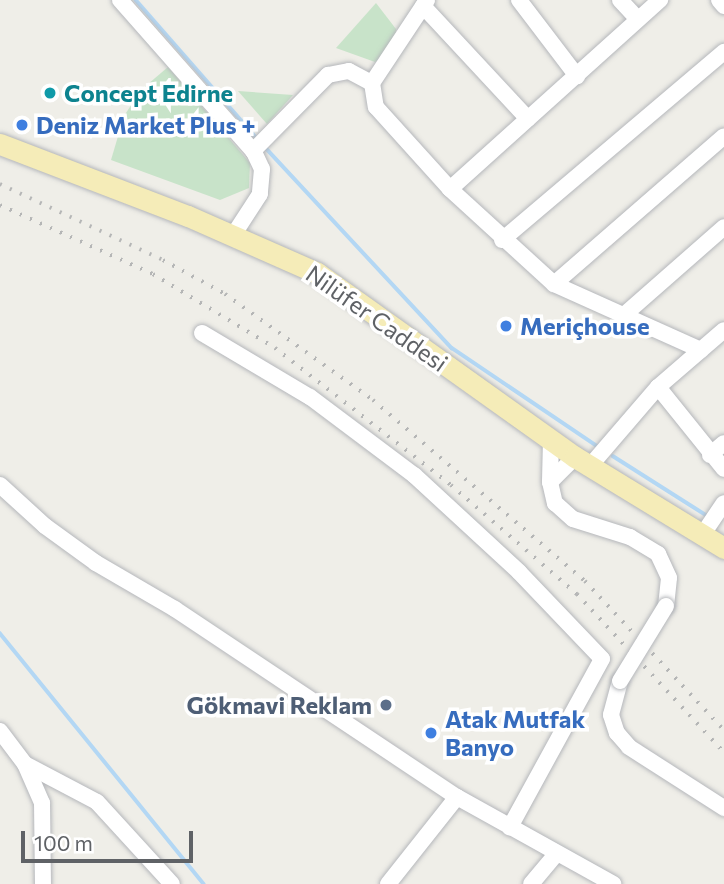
<!DOCTYPE html>
<meta charset="utf-8">
<style>
body{margin:0}
#map{position:relative;width:724px;height:884px;overflow:hidden;background:#efeee8;font-family:Commissioner,sans-serif}
div>[style]{position:absolute}
[style*='--x']{left:calc(var(--x)*1px);top:calc(var(--y)*1px);width:calc(var(--w)*1px);rotate:calc(var(--a)*1deg)}
.green>*{inset:0;background:#c8e3c9}
.stream>*{height:3.5px;margin:-1.75px;padding:0 1.75px;transform-origin:1.75px;border-radius:1.75px;background:#b3d7f4}
.roads{filter:drop-shadow(0 0 2px #b5b7bb) drop-shadow(0 0 2px #b5b7bb)}
.minor>*{height:16px;margin:-8px;padding:0 8px;transform-origin:8px;border-radius:8px;background:#fff}
.major>*{height:21px;margin:-10.5px;padding:0 10.5px;transform-origin:10.5px;border-radius:10.5px;background:#f5ecb8}
.rail>*{height:3.5px;margin-top:-1.75px;transform-origin:0;background:repeating-linear-gradient(90deg,#b5b6b6 0 2px,transparent 0 11px)}
.bridges{filter:drop-shadow(0 0 2px #b5b7bb) drop-shadow(0 0 2px #b5b7bb)}
.minor-bridge>*{height:16px;margin:-8px;padding:0 8px;transform-origin:8px;border-radius:8px;background:#fff}
.dots>*{width:19px;height:19px;translate:-50% -50%;box-sizing:border-box;border:4px solid #fff;border-radius:50%}
span{translate:-50% -50%;white-space:nowrap;text-align:center;line-height:1.15;-webkit-text-stroke:7px #fff;paint-order:stroke}
.culture-label{font-size:24px;color:#0d838f;font-weight:700}
.left{translate:0 -50%;text-align:left}
.shop-label{font-size:24px;color:#366cbe;font-weight:700}
.street-label{font-size:24px;color:#5f6266}
.service-label{font-size:24px;color:#4e5e75;font-weight:700}
.right{translate:-100% -50%;text-align:right}
.scale{position:absolute;left:21px;top:831px;width:172px;height:32px;box-sizing:border-box;border:4px solid #5f6266;border-top:0;padding-left:9px;font-size:21px;line-height:24px;white-space:nowrap;color:#5f6266;-webkit-text-stroke:5px #fff;paint-order:stroke}
</style>
<div id="map">
<div class="green">
<i style="clip-path:polygon(376px 3px,396px 29px,396px 38px,382px 58px,375px 62px,336px 48px)"></i>
<i style="clip-path:polygon(168px 67px,250px 163px,249px 188px,220px 200px,111px 160px,124px 116px,141px 90px)"></i>
<i style="clip-path:polygon(238px 91px,293px 95px,267px 124px)"></i>
</div>
<div class="stream">
<i style="--x:136;--y:0;--w:184;--a:48.8"></i>
<i style="--x:264;--y:146;--w:276;--a:47.1"></i>
<i style="--x:452;--y:348;--w:174;--a:34"></i>
<i style="--x:613;--y:456;--w:110;--a:32.4"></i>
<i style="--x:0;--y:633;--w:323;--a:50.9"></i>
</div>
<div class="roads">
<div class="minor">
<i style="--x:120;--y:0;--w:203;--a:48.6"></i>
<i style="--x:254;--y:152;--w:19;--a:65"></i>
<i style="--x:262;--y:169;--w:25;--a:95"></i>
<i style="--x:260;--y:194;--w:48;--a:123"></i>
<i style="--x:427;--y:0;--w:100;--a:123.5"></i>
<i style="--x:372;--y:83;--w:24;--a:81"></i>
<i style="--x:376;--y:107;--w:110;--a:47.9"></i>
<i style="--x:450;--y:189;--w:141;--a:42.4"></i>
<i style="--x:554;--y:284;--w:161;--a:24.2"></i>
<i style="--x:519;--y:0;--w:96;--a:52.7"></i>
<i style="--x:620;--y:0;--w:26;--a:47"></i>
<i style="--x:719;--y:0;--w:8;--a:50"></i>
<i style="--x:423;--y:6;--w:154;--a:47.1"></i>
<i style="--x:253;--y:151;--w:107;--a:-45.4"></i>
<i style="--x:328;--y:75;--w:21;--a:-11"></i>
<i style="--x:349;--y:71;--w:26;--a:28"></i>
<i style="--x:450;--y:189;--w:283;--a:-42"></i>
<i style="--x:502;--y:240;--w:291;--a:-40.3"></i>
<i style="--x:554;--y:284;--w:225;--a:-41"></i>
<i style="--x:624;--y:315;--w:133;--a:-41.3"></i>
<i style="--x:202;--y:333;--w:126;--a:30.7"></i>
<i style="--x:310;--y:397;--w:130;--a:36.9"></i>
<i style="--x:414;--y:475;--w:143;--a:42.7"></i>
<i style="--x:519;--y:572;--w:120;--a:46.3"></i>
<i style="--x:602;--y:659;--w:192;--a:118.7"></i>
<i style="--x:658;--y:387;--w:105;--a:51.2"></i>
<i style="--x:551;--y:440;--w:42;--a:91.4"></i>
<i style="--x:550;--y:482;--w:22;--a:77"></i>
<i style="--x:555;--y:503;--w:24;--a:42"></i>
<i style="--x:573;--y:519;--w:60;--a:17.5"></i>
<i style="--x:630;--y:537;--w:33;--a:31"></i>
<i style="--x:658;--y:554;--w:26;--a:65"></i>
<i style="--x:669;--y:578;--w:28;--a:96"></i>
<i style="--x:710;--y:455;--w:18;--a:-41"></i>
<i style="--x:590;--y:466;--w:104;--a:-49.3"></i>
<i style="--x:658;--y:387;--w:87;--a:-40.8"></i>
<i style="--x:550;--y:482;--w:35;--a:-45"></i>
<i style="--x:0;--y:485;--w:61;--a:42.3"></i>
<i style="--x:45;--y:526;--w:63;--a:36"></i>
<i style="--x:96;--y:563;--w:91;--a:30.2"></i>
<i style="--x:175;--y:609;--w:339;--a:33.7"></i>
<i style="--x:457;--y:797;--w:179;--a:29.1"></i>
<i style="--x:703;--y:534;--w:37;--a:-56"></i>
<i style="--x:620;--y:681;--w:35;--a:105"></i>
<i style="--x:611;--y:715;--w:19;--a:72"></i>
<i style="--x:617;--y:733;--w:18;--a:49"></i>
<i style="--x:629;--y:747;--w:113;--a:32.7"></i>
<i style="--x:0;--y:731;--w:41;--a:52.9"></i>
<i style="--x:25;--y:764;--w:43;--a:66.4"></i>
<i style="--x:42;--y:803;--w:81;--a:89.3"></i>
<i style="--x:25;--y:764;--w:81;--a:27.8"></i>
<i style="--x:97;--y:802;--w:111;--a:47.6"></i>
<i style="--x:388;--y:884;--w:111;--a:-51.6"></i>
<i style="--x:531;--y:884;--w:40;--a:-50"></i>
</div>
<div class="major">
<i style="--x:0;--y:144;--w:201;--a:21"></i>
<i style="--x:188;--y:216;--w:141;--a:23.8"></i>
<i style="--x:317;--y:273;--w:317;--a:35.5"></i>
<i style="--x:575;--y:457;--w:175;--a:31.4"></i>
</div>
</div>
<div class="rail">
<i style="--x:0;--y:184;--w:180;--a:25"></i>
<i style="--x:163;--y:260;--w:71;--a:28.7"></i>
<i style="--x:225;--y:294;--w:182;--a:35.6"></i>
<i style="--x:373;--y:400;--w:279;--a:40.5"></i>
<i style="--x:585;--y:581;--w:204;--a:47"></i>
<i style="--x:0;--y:205;--w:168;--a:24.3"></i>
<i style="--x:153;--y:274;--w:143;--a:31.2"></i>
<i style="--x:275;--y:348;--w:223;--a:37.9"></i>
<i style="--x:451;--y:485;--w:167;--a:40.9"></i>
<i style="--x:577;--y:594;--w:216;--a:47.1"></i>
</div>
<div class="bridges">
<div class="minor-bridge">
<i style="--x:620;--y:681;--w:88;--a:-58.5"></i>
</div>
</div>
<div class="dots">
<i style="left:50px;top:93px;background:#0f9aa8"></i>
<i style="left:22px;top:125px;background:#3f7fe0"></i>
<i style="left:506px;top:326px;background:#3f7fe0"></i>
<i style="left:386px;top:705px;background:#5c6f8a"></i>
<i style="left:431px;top:733px;background:#3f7fe0"></i>
</div>
<div class="culture-label">
<span class="left" style="left:64px;top:93px">Concept Edirne</span>
</div>
<div class="shop-label">
<span class="left" style="left:36px;top:125px">Deniz Market Plus +</span>
<span class="left" style="left:520px;top:326px">Meriçhouse</span>
<span class="left" style="left:445px;top:733px">Atak Mutfak<br>Banyo</span>
</div>
<div class="street-label">
<span style="left:377px;top:318px;rotate:35deg">Nilüfer Caddesi</span>
</div>
<div class="service-label">
<span class="right" style="left:372px;top:705px">Gökmavi Reklam</span>
</div>
<div class="scale">100 m</div>
</div>
